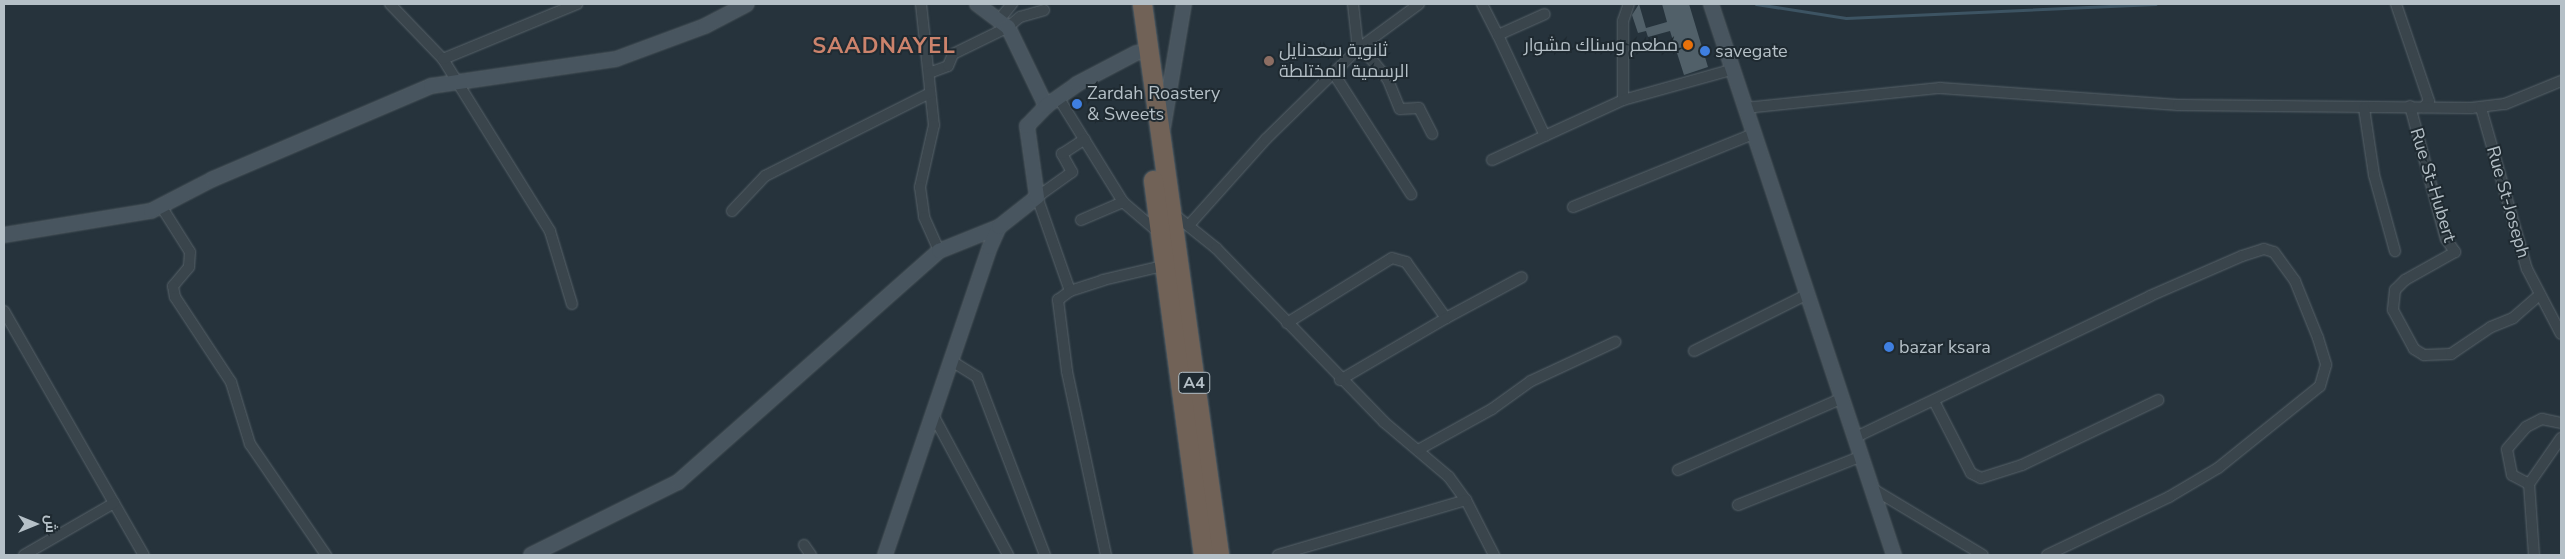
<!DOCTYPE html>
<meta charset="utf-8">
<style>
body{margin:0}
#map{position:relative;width:2565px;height:559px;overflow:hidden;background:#26333c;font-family:"Nunito Sans",Cairo,sans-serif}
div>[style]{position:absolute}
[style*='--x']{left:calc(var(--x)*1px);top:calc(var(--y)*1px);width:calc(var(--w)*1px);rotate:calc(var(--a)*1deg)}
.stream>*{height:3px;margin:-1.5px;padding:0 1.5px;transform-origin:1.5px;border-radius:1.5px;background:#3d5463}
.building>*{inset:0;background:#516069}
.roads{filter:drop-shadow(0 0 1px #58636a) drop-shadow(0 0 1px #58636a)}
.street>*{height:10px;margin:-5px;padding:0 5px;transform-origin:5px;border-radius:5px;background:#3a454c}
.secondary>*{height:14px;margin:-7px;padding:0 7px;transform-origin:7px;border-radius:7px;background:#48555f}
.highway>*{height:19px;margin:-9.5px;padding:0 9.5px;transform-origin:9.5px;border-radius:9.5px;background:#716257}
.dots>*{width:14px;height:14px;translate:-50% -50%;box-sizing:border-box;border:2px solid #1f2a31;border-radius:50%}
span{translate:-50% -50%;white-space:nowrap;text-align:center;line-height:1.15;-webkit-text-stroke:4px #1f2a31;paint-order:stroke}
.shield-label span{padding:1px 4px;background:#1f2a31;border:1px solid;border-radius:4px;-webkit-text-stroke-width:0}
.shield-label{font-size:16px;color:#b5c0c7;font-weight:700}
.poi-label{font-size:18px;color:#b5c0c7}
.right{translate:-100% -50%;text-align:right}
.left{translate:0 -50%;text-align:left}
.street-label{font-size:18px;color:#b5c0c7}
.district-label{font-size:22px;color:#cc836c;font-weight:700;letter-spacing:1px}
.frame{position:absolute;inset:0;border:5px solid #b5c0c7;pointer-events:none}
.north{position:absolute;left:10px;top:499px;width:50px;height:50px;-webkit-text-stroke:4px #1f2a31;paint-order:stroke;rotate:90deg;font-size:14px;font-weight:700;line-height:20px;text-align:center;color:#b5c0c7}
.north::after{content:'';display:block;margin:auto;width:18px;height:22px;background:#b5c0c7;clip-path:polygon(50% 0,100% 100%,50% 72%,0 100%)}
</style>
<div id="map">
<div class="stream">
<i style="--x:1756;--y:4;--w:91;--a:8.8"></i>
<i style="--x:1846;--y:18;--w:310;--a:-2.6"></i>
</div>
<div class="building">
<i style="clip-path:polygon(1639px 4px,1646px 28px,1667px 22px,1662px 4px,1689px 4px,1708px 67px,1684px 75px,1670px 31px,1648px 37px,1646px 31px,1638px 33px,1632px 15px)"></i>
</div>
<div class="roads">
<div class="street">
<i style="--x:390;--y:4;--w:76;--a:46.1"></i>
<i style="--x:921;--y:4;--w:122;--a:83.9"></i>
<i style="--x:934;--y:125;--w:64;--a:102.7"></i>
<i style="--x:920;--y:187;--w:30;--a:82"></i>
<i style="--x:924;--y:217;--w:37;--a:66"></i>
<i style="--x:1419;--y:4;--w:76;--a:143.6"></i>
<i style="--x:1358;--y:49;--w:12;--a:31"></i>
<i style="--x:1368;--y:55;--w:32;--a:51"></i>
<i style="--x:1388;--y:80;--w:31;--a:68"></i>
<i style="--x:1400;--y:109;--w:19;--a:-3"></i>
<i style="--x:1419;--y:108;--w:29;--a:63"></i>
<i style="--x:1482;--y:4;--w:35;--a:63"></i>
<i style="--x:2396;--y:4;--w:102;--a:71.2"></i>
<i style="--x:2429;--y:101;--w:8;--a:130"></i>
<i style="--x:999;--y:20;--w:21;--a:-51"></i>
<i style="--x:929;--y:73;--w:20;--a:-20"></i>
<i style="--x:948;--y:66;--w:13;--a:-67"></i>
<i style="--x:953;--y:54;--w:61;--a:-26.1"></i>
<i style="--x:1008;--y:27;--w:16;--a:-40"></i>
<i style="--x:1020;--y:17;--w:25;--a:-16"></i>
<i style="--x:1334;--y:74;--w:143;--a:57.3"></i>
<i style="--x:1058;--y:97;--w:123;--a:58.2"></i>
<i style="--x:1123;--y:202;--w:45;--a:40.5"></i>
<i style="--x:1623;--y:100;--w:79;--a:-90"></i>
<i style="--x:1623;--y:21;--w:18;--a:-71"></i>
<i style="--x:2410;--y:106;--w:138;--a:74.9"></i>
<i style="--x:2446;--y:239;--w:16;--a:55"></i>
<i style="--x:2455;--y:252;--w:57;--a:150.8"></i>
<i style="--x:2405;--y:280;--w:14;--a:135"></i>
<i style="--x:2395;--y:290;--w:20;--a:96"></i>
<i style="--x:2393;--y:310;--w:44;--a:61.7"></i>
<i style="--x:2414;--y:349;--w:12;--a:31"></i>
<i style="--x:2424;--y:355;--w:27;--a:-2"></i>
<i style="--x:2451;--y:354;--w:48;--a:-34"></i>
<i style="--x:2491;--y:327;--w:24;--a:-22"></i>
<i style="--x:2513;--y:318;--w:35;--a:-41"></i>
<i style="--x:1745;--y:108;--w:196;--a:-5.9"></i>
<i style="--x:1940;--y:88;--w:239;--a:4.1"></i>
<i style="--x:2178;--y:105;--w:293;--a:0.6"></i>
<i style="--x:2471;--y:108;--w:34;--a:-7"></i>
<i style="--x:2505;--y:104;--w:61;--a:-22.3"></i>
<i style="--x:2364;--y:108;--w:68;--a:81.5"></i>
<i style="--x:2374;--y:175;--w:79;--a:74.6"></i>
<i style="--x:2481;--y:108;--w:167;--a:74.1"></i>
<i style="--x:2527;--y:269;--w:73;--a:62.4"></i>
<i style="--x:1545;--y:136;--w:111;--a:-115"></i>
<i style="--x:1498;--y:35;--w:51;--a:-24.1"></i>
<i style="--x:1492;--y:160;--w:144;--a:-24.6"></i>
<i style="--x:1623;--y:100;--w:115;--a:-15.6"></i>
<i style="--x:161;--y:206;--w:54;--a:57.8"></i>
<i style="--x:190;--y:252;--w:15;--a:94"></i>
<i style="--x:189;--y:267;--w:25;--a:130"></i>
<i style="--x:173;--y:286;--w:11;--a:80"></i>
<i style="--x:175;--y:297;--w:102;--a:56.6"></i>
<i style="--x:231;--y:382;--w:65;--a:73"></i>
<i style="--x:250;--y:444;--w:135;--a:55.6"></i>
<i style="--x:1573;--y:207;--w:194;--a:-22.1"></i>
<i style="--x:732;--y:211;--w:48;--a:-46.7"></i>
<i style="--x:765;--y:176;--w:185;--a:-26.7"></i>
<i style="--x:1171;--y:212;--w:58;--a:38.7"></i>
<i style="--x:1216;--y:248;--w:242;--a:46"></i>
<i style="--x:1384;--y:422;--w:85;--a:40.2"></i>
<i style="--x:1449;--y:477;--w:29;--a:54"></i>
<i style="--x:1466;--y:500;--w:62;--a:63"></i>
<i style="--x:1081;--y:220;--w:46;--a:-23.2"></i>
<i style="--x:1190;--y:224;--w:114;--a:-48.2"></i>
<i style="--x:1266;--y:139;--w:129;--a:-44.4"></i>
<i style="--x:1358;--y:49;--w:45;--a:-96.3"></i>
<i style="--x:1070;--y:291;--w:100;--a:-109.3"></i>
<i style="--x:1037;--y:197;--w:43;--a:-35.5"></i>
<i style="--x:1072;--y:172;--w:21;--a:-119"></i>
<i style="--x:1062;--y:154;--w:27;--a:-33"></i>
<i style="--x:572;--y:304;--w:76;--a:-106.8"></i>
<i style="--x:550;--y:231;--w:203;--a:-121.9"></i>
<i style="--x:443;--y:59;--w:145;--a:-22.3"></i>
<i style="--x:4;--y:311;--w:281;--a:60.2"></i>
<i style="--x:1287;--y:323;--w:123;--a:-31.8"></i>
<i style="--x:1392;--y:258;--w:15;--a:16"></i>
<i style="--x:1406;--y:262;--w:69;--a:54.5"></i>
<i style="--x:1446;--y:318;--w:86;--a:-28.3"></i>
<i style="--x:1694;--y:351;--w:127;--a:-26.6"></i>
<i style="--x:950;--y:360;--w:32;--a:32"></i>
<i style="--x:977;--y:377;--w:191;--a:69.1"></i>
<i style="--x:1340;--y:380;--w:123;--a:-30.3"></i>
<i style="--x:1934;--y:401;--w:81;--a:62.8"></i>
<i style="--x:1971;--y:473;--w:11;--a:27"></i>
<i style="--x:1981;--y:478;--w:43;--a:-17.6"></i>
<i style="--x:2022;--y:465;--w:151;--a:-25.5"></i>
<i style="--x:932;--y:413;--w:161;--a:61.8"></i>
<i style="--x:1856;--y:437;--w:326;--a:-25.6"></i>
<i style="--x:2150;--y:296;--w:100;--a:-23.5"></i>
<i style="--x:2242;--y:256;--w:23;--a:-18"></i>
<i style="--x:2264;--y:249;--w:10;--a:17"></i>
<i style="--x:2274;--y:252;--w:36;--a:54"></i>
<i style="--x:2295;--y:281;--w:61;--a:68"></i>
<i style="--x:2318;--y:338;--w:28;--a:73"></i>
<i style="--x:2326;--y:365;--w:22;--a:106"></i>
<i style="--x:2320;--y:386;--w:131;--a:141.2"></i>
<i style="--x:2218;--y:468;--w:57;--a:149.4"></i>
<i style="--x:2169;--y:497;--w:135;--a:154.6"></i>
<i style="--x:1418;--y:450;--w:85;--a:-29"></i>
<i style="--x:1492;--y:409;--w:48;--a:-35.7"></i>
<i style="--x:1531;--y:381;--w:93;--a:-24.9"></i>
<i style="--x:1678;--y:470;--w:180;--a:-23.6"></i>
<i style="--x:2529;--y:484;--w:19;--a:-152"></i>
<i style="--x:2512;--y:475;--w:26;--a:-101"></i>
<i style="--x:2507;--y:449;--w:29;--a:-49"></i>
<i style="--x:2526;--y:427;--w:18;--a:-27"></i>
<i style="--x:2542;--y:419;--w:19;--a:12"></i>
<i style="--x:1873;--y:489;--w:128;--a:31"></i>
<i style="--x:1738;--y:505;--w:133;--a:-21.6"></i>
<i style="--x:804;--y:545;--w:12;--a:55"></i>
<i style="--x:24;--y:555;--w:104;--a:-30"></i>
<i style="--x:1106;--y:555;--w:188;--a:-102"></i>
<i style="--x:1067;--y:371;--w:72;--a:-97.2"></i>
<i style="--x:1058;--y:300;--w:15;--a:-37"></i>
<i style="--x:1070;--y:291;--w:35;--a:-18"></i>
<i style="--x:1103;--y:280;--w:61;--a:-13.3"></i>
<i style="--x:1278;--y:555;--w:196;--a:-16.3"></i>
<i style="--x:2534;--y:555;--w:71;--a:-94"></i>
<i style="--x:2529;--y:484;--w:56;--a:-55.2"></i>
</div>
<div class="secondary">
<i style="--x:977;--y:4;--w:39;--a:37"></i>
<i style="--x:1008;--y:27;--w:88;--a:64.3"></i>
<i style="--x:1711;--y:4;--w:581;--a:71.63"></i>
<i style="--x:1162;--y:134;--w:132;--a:-80.4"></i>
<i style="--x:4;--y:235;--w:149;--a:-9.3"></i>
<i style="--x:151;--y:211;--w:70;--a:-27.3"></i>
<i style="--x:213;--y:179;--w:237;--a:-23.1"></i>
<i style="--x:431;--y:86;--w:187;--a:-8.3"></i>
<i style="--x:616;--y:59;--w:95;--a:-20.3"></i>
<i style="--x:705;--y:26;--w:47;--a:-27.6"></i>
<i style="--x:531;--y:555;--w:164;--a:-26.4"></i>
<i style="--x:678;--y:482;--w:349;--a:-41.5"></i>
<i style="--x:939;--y:251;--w:65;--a:-21.8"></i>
<i style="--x:885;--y:555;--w:325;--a:-71.2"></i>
<i style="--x:990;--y:247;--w:22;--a:-66"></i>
<i style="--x:999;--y:227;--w:48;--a:-38.3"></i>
<i style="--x:1037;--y:197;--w:72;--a:-98"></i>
<i style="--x:1027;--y:126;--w:28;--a:-46"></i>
<i style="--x:1046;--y:106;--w:38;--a:-35"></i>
<i style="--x:1077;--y:84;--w:67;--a:-27.7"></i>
</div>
<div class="highway">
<i style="--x:1142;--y:4;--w:556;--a:82.04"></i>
<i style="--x:1153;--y:180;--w:378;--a:82.4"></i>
</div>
</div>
<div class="dots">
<i style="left:1688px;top:45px;background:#e8710a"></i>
<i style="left:1705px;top:51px;background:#3f7fe0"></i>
<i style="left:1269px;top:61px;background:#8d6e63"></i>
<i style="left:1077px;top:104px;background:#3f7fe0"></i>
<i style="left:1889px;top:347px;background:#3f7fe0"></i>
</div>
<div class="shield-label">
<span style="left:1194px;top:383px">A4</span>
</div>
<div class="poi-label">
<span class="right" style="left:1678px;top:45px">مطعم وسناك مشوار</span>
<span class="left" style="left:1279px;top:61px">ثانوية سعدنايل<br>الرسمية المختلطة</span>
<span class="left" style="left:1715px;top:51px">savegate</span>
<span class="left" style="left:1087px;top:104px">Zardah Roastery<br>&amp; Sweets</span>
<span class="left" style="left:1899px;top:347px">bazar ksara</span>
</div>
<div class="street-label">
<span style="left:2433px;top:185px;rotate:73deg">Rue St-Hubert</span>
<span style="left:2508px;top:202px;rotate:74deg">Rue St-Joseph</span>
</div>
<div class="district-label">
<span style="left:884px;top:47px">SAADNAYEL</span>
</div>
<div class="frame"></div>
<div class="north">ش</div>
</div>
